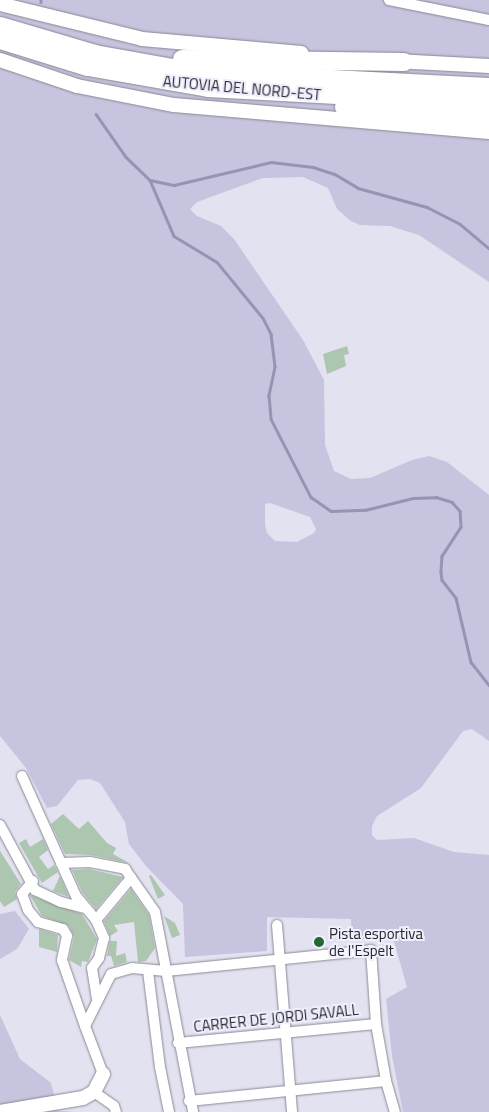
<!DOCTYPE html>
<style>
body{margin:0}
#map{position:relative;width:489px;height:1112px;overflow:hidden;background:#e3e2f0;font-family:"Titillium Web",sans-serif}
div>[style]{position:absolute}
[style*='--x']{left:calc(var(--x)*1px);top:calc(var(--y)*1px);width:calc(var(--w)*1px);rotate:calc(var(--a)*1deg)}
.green>*{inset:0;background:#c6c4de}
.stream>*{height:2.5px;margin:-1.25px;padding:0 1.25px;transform-origin:1.25px;border-radius:1.25px;background:#9694b1}
.building>*{inset:0;background:#adc6af}
.roads{filter:drop-shadow(0 0 1px #898995) drop-shadow(0 0 1px #898995)}
.street>*{height:10px;margin:-5px;padding:0 5px;transform-origin:5px;border-radius:5px;background:#fff}
.secondary>*{height:14px;margin:-7px;padding:0 7px;transform-origin:7px;border-radius:7px;background:#fff}
.highway>*{height:18px;margin:-9px;padding:0 9px;transform-origin:9px;border-radius:9px;background:#fff}
.dots>*{width:14px;height:14px;translate:-50% -50%;box-sizing:border-box;border:2px solid #f0effe;border-radius:50%}
span{translate:-50% -50%;white-space:nowrap;text-align:center;line-height:1.15;-webkit-text-stroke:4px #f0effe;paint-order:stroke}
.street-label{font-size:15px;color:#26262b}
.poi-label{font-size:15px;color:#26262b}
.left{translate:0 -50%;text-align:left}
</style>
<div id="map">
<div class="green">
<i style="clip-path:polygon(evenodd,0 0,489px 0,489px 282px,419px 235px,390px 226px,360px 225px,351px 221px,337px 209px,328px 188px,303px 177px,263px 178px,197px 202px,190px 209px,197px 216px,221px 226px,234px 239px,303px 340px,324px 380px,325px 445px,334px 471px,351px 479px,370px 478px,412px 460px,429px 456px,447px 462px,489px 495px,489px 741px,472px 729px,463px 731px,421px 788px,377px 816px,372px 826px,372px 835px,377px 840px,414px 838px,454px 852px,489px 855px,489px 1112px,403px 1112px,392px 1056px,386px 999px,407px 987px,393px 938px,352px 940px,351px 919px,267px 917px,267px 951px,185px 957px,183px 904px,146px 866px,129px 844px,125px 822px,100px 783px,90px 779px,78px 780px,57px 806px,47px 808px,26px 768px,0 736px,0 0,270px 503px,310px 517px,316px 529px,314px 533px,297px 542px,275px 541px,267px 533px,265px 524px,265px 504px,270px 503px)"></i>
<i style="clip-path:polygon(15px 911px,29px 929px,17px 949px,0 959px,0 914px)"></i>
<i style="clip-path:polygon(0 1015px,20px 1059px,51px 1083px,58px 1111px,76px 1112px,0 1112px)"></i>
</div>
<div class="stream">
<i style="--x:41;--y:0;--w:2;--a:90"></i>
<i style="--x:96;--y:114;--w:52;--a:55.1"></i>
<i style="--x:126;--y:157;--w:33;--a:44"></i>
<i style="--x:150;--y:180;--w:25;--a:12"></i>
<i style="--x:174;--y:185;--w:100;--a:-13.3"></i>
<i style="--x:271;--y:162;--w:42;--a:6.8"></i>
<i style="--x:313;--y:167;--w:23;--a:18"></i>
<i style="--x:335;--y:174;--w:27;--a:31"></i>
<i style="--x:358;--y:188;--w:72;--a:15.4"></i>
<i style="--x:427;--y:207;--w:37;--a:27"></i>
<i style="--x:460;--y:224;--w:38;--a:40"></i>
<i style="--x:150;--y:180;--w:61;--a:66.8"></i>
<i style="--x:174;--y:236;--w:50;--a:31.2"></i>
<i style="--x:217;--y:262;--w:72;--a:50.6"></i>
<i style="--x:263;--y:318;--w:18;--a:63"></i>
<i style="--x:271;--y:334;--w:33;--a:83"></i>
<i style="--x:275;--y:367;--w:29;--a:102"></i>
<i style="--x:269;--y:395;--w:24;--a:85"></i>
<i style="--x:271;--y:419;--w:88;--a:62.9"></i>
<i style="--x:311;--y:497;--w:24;--a:35"></i>
<i style="--x:331;--y:511;--w:34;--a:-2"></i>
<i style="--x:365;--y:510;--w:49;--a:-14"></i>
<i style="--x:413;--y:498;--w:23;--a:-2"></i>
<i style="--x:436;--y:497;--w:17;--a:17"></i>
<i style="--x:452;--y:502;--w:12;--a:48"></i>
<i style="--x:460;--y:511;--w:16;--a:86"></i>
<i style="--x:461;--y:527;--w:35;--a:123"></i>
<i style="--x:442;--y:556;--w:16;--a:94"></i>
<i style="--x:441;--y:572;--w:8;--a:83"></i>
<i style="--x:442;--y:580;--w:23;--a:52"></i>
<i style="--x:456;--y:598;--w:66;--a:76.8"></i>
<i style="--x:471;--y:662;--w:29;--a:52"></i>
</div>
<div class="building">
<i style="clip-path:polygon(347px 346px,349px 354px,344px 355px,346px 366px,327px 374px,323px 354px)"></i>
<i style="clip-path:polygon(63px 814px,79px 829px,88px 821px,107px 843px,116px 848px,113px 854px,129px 863px,91px 855px,65px 854px,51px 824px)"></i>
<i style="clip-path:polygon(26px 839px,30px 847px,43px 839px,48px 850px,39px 857px,48px 869px,54px 865px,58px 872px,42px 883px,19px 843px)"></i>
<i style="clip-path:polygon(0 851px,21px 884px,15px 892px,17px 899px,4px 907px,0 901px)"></i>
<i style="clip-path:polygon(89px 869px,123px 877px,96px 909px,82px 892px,72px 870px)"></i>
<i style="clip-path:polygon(151px 875px,165px 895px,158px 899px,149px 876px)"></i>
<i style="clip-path:polygon(60px 876px,69px 897px,53px 891px)"></i>
<i style="clip-path:polygon(131px 889px,149px 915px,155px 948px,146px 961px,138px 962px,134px 922px,114px 925px,118px 931px,110px 936px,104px 921px)"></i>
<i style="clip-path:polygon(30px 895px,82px 914px,97px 939px,88px 962px,82px 961px,81px 967px,69px 960px,74px 937px,69px 926px,42px 916px)"></i>
<i style="clip-path:polygon(164px 916px,175px 923px,180px 935px,172px 938px)"></i>
<i style="clip-path:polygon(39px 929px,58px 935px,57px 952px,39px 947px)"></i>
<i style="clip-path:polygon(110px 941px,117px 941px,116px 956px,125px 953px,127px 962px,114px 966px,111px 956px,107px 956px)"></i>
</div>
<div class="roads">
<div class="street">
<i style="--x:389;--y:0;--w:102;--a:11.3"></i>
<i style="--x:22;--y:776;--w:132;--a:65.8"></i>
<i style="--x:76;--y:896;--w:31;--a:50"></i>
<i style="--x:96;--y:920;--w:20;--a:66"></i>
<i style="--x:104;--y:938;--w:21;--a:104"></i>
<i style="--x:99;--y:958;--w:12;--a:125"></i>
<i style="--x:92;--y:968;--w:30;--a:81"></i>
<i style="--x:0;--y:825;--w:74;--a:61.7"></i>
<i style="--x:35;--y:890;--w:29;--a:25"></i>
<i style="--x:61;--y:902;--w:25;--a:14"></i>
<i style="--x:61;--y:863;--w:29;--a:-2"></i>
<i style="--x:90;--y:862;--w:36;--a:11"></i>
<i style="--x:125;--y:869;--w:52;--a:55.1"></i>
<i style="--x:155;--y:912;--w:204;--a:79.2"></i>
<i style="--x:33;--y:881;--w:17;--a:130"></i>
<i style="--x:22;--y:894;--w:17;--a:69"></i>
<i style="--x:28;--y:910;--w:16;--a:50"></i>
<i style="--x:38;--y:922;--w:26;--a:16"></i>
<i style="--x:63;--y:929;--w:8;--a:60"></i>
<i style="--x:67;--y:936;--w:25;--a:102"></i>
<i style="--x:62;--y:960;--w:70;--a:70.8"></i>
<i style="--x:96;--y:920;--w:55;--a:-50.2"></i>
<i style="--x:277;--y:925;--w:188;--a:85.4"></i>
<i style="--x:148;--y:971;--w:97;--a:82.9"></i>
<i style="--x:160;--y:1067;--w:46;--a:78.7"></i>
<i style="--x:178;--y:1043;--w:199;--a:-5.5"></i>
<i style="--x:103;--y:1074;--w:51;--a:-110.6"></i>
<i style="--x:85;--y:1026;--w:58;--a:-63.4"></i>
<i style="--x:111;--y:974;--w:22;--a:-16"></i>
<i style="--x:132;--y:968;--w:34;--a:5"></i>
<i style="--x:166;--y:971;--w:206;--a:-5.8"></i>
<i style="--x:371;--y:950;--w:74;--a:86.1"></i>
<i style="--x:376;--y:1024;--w:58;--a:80"></i>
<i style="--x:386;--y:1081;--w:32;--a:74"></i>
<i style="--x:94;--y:1092;--w:24;--a:35"></i>
<i style="--x:114;--y:1106;--w:6;--a:72"></i>
<i style="--x:189;--y:1101;--w:198;--a:-5.8"></i>
</div>
<div class="secondary">
<i style="--x:0;--y:4;--w:146;--a:13.8"></i>
<i style="--x:142;--y:39;--w:160;--a:5"></i>
<i style="--x:0;--y:60;--w:81;--a:18.7"></i>
<i style="--x:77;--y:86;--w:99;--a:11.1"></i>
<i style="--x:174;--y:105;--w:316;--a:4.9"></i>
<i style="--x:395;--y:61;--w:94;--a:3"></i>
<i style="--x:0;--y:1112;--w:84;--a:-9.6"></i>
<i style="--x:83;--y:1098;--w:13;--a:-29"></i>
<i style="--x:94;--y:1092;--w:20;--a:-63"></i>
</div>
<div class="highway">
<i style="--x:0;--y:26;--w:99;--a:16.4"></i>
<i style="--x:95;--y:54;--w:102;--a:10.2"></i>
<i style="--x:195;--y:72;--w:294;--a:2.9"></i>
<i style="--x:0;--y:40;--w:92;--a:17.1"></i>
<i style="--x:88;--y:67;--w:122;--a:9.9"></i>
<i style="--x:208;--y:88;--w:281;--a:3.1"></i>
<i style="--x:182;--y:59;--w:222;--a:0.8"></i>
<i style="--x:344;--y:107;--w:146;--a:5.5"></i>
</div>
</div>
<div class="dots">
<i style="left:319px;top:942px;background:#246731"></i>
</div>
<div class="street-label">
<span style="left:242px;top:88px;rotate:5deg">AUTOVIA DEL NORD-EST</span>
<span style="left:276px;top:1018px;rotate:-6deg">CARRER DE JORDI SAVALL</span>
</div>
<div class="poi-label">
<span class="left" style="left:329px;top:942px">Pista esportiva<br>de l'Espelt</span>
</div>
</div>
